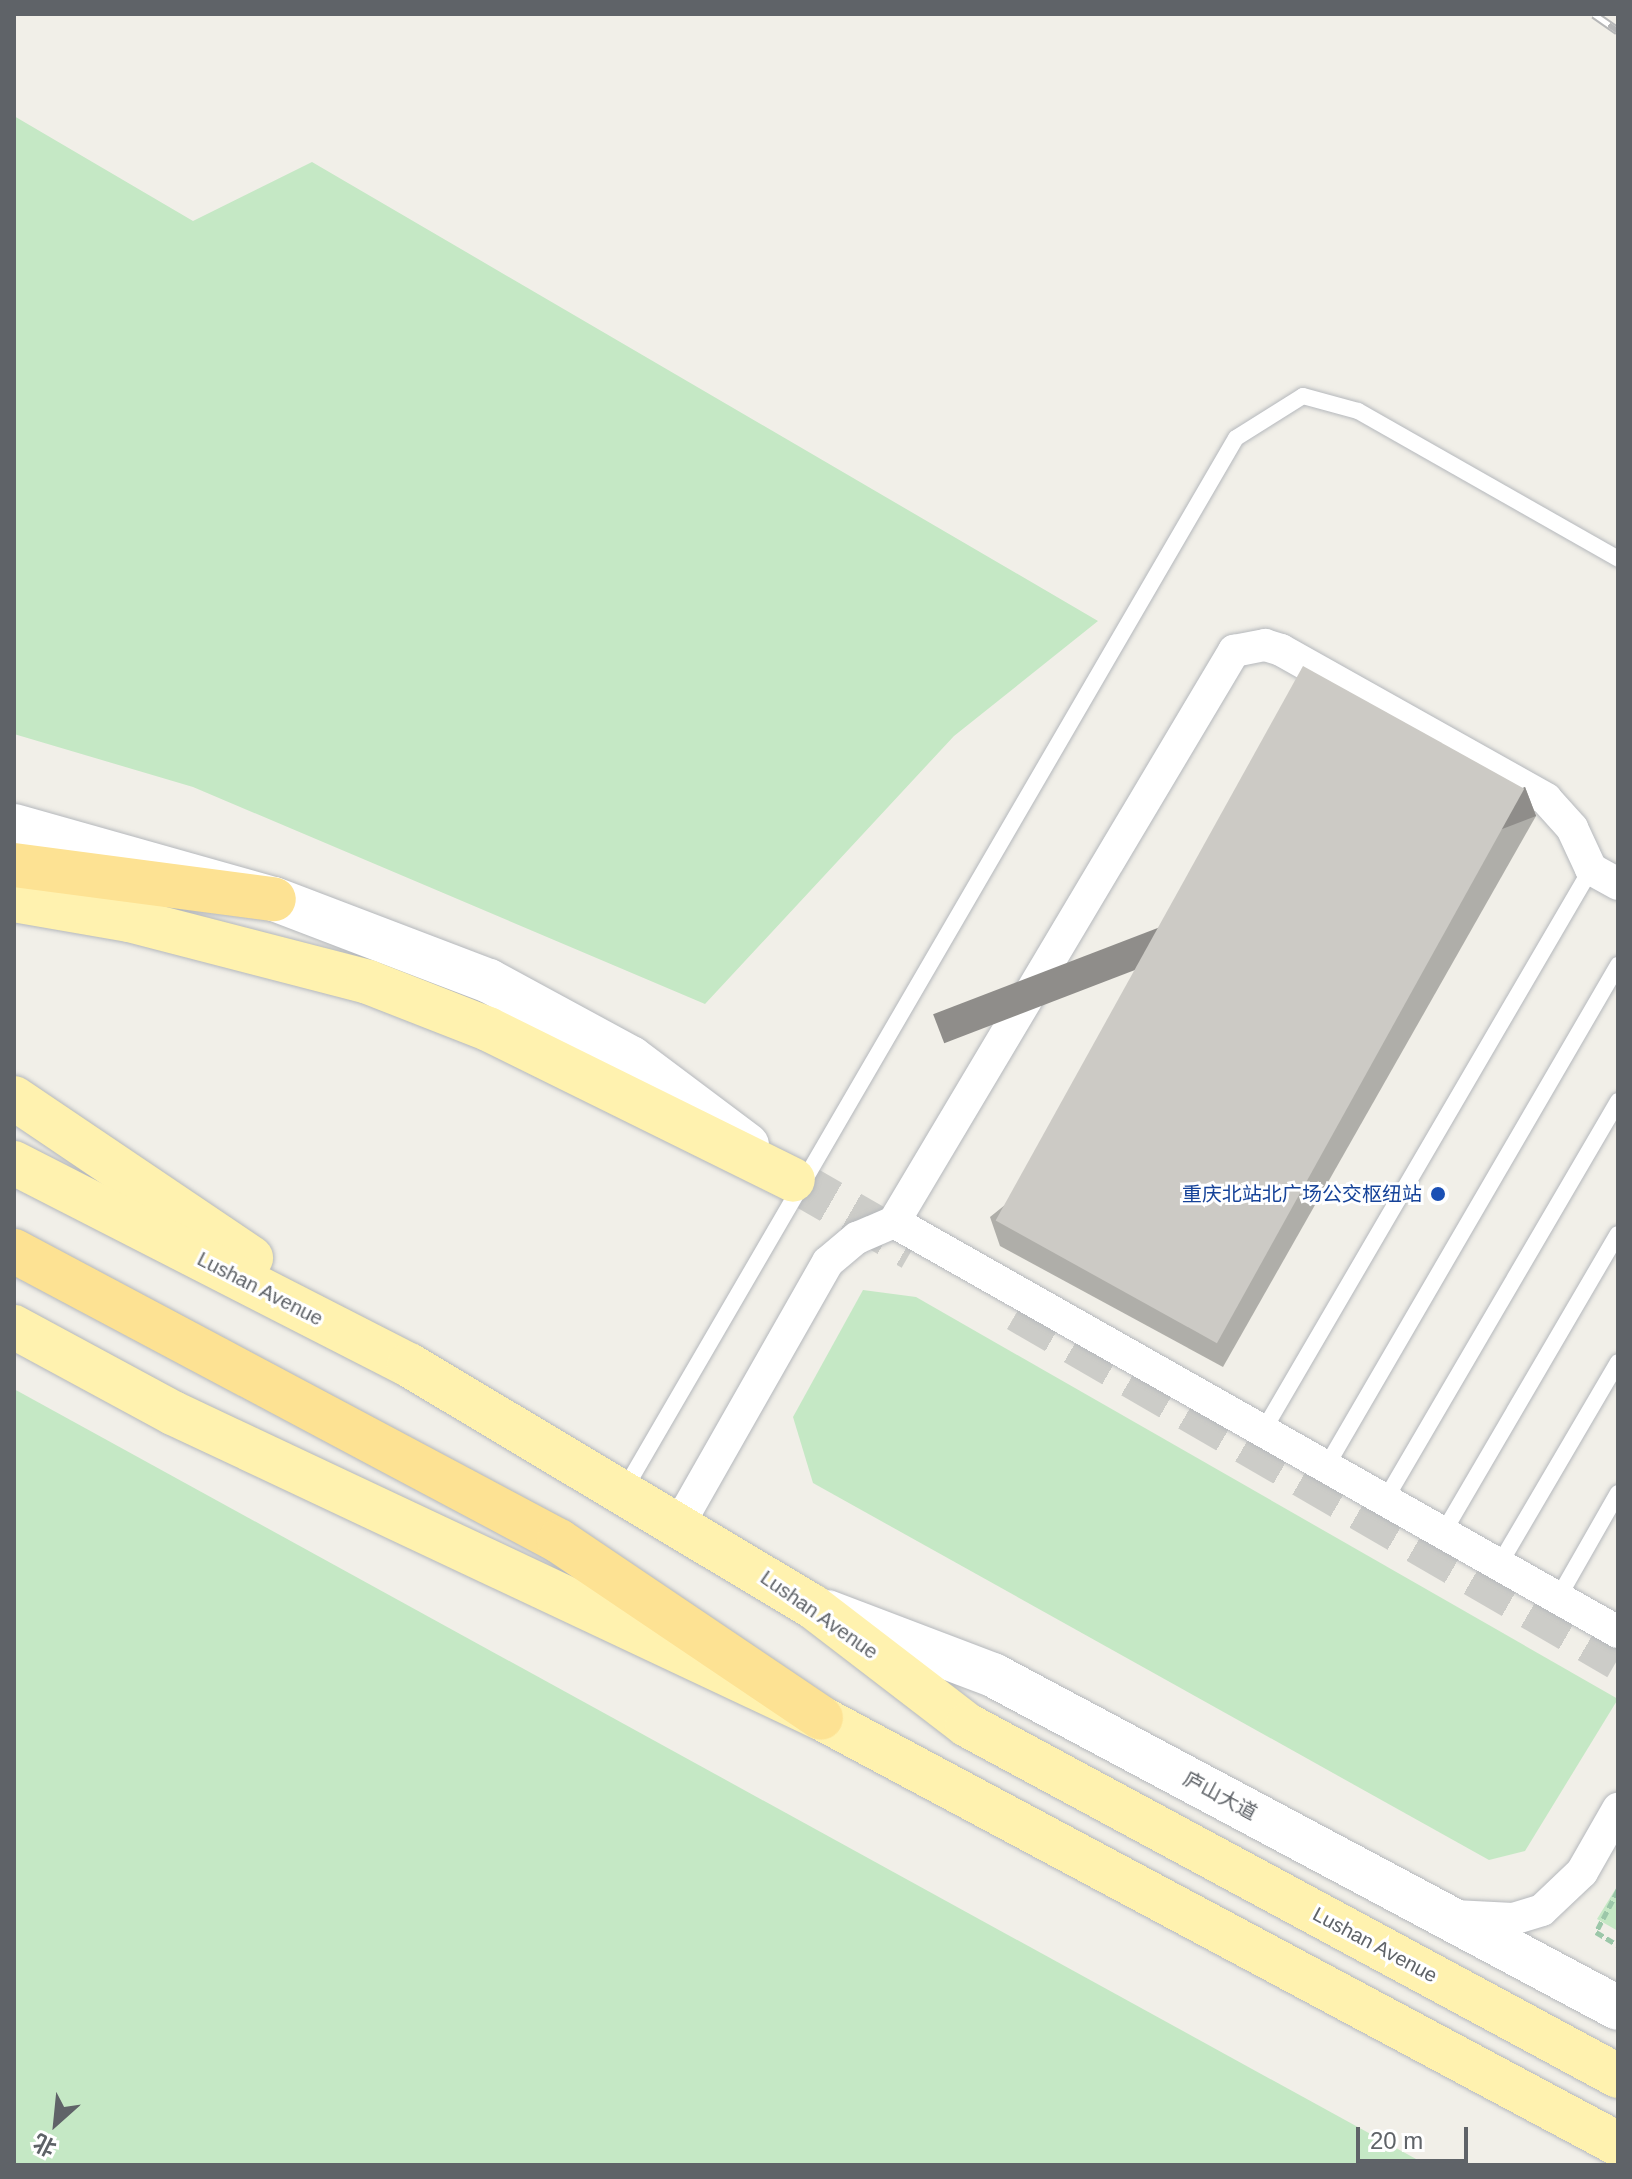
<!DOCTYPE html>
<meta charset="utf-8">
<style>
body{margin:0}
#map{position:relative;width:1632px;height:2179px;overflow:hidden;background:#f1efe8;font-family:Arial,"Noto Sans SC",sans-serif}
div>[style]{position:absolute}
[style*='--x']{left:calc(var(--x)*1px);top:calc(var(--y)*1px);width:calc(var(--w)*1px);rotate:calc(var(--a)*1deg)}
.green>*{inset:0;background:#c5e8c5}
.secondary-tunnel>*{height:44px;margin-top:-22px;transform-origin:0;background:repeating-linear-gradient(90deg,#ccccc8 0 44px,transparent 0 66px)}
.path>*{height:5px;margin-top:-2.5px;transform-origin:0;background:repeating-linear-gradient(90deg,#9cc7a9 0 8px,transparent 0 12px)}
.roads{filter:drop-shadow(0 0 2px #b5b8bc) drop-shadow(0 0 2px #b5b8bc)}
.lane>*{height:16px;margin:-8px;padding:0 8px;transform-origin:8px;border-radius:8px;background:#fff}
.street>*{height:32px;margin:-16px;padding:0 16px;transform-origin:16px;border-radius:16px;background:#fff}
.secondary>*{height:44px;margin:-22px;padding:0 22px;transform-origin:22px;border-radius:22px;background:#fff}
.primary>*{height:44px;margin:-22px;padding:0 22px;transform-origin:22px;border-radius:22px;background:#fff2af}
.highway>*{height:44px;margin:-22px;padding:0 22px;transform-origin:22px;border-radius:22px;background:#fde293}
.rail>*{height:9px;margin-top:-4.5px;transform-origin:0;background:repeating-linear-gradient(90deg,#fff 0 18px,#b6b7b8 0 36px);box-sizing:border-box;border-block:2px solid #b6b7b8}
.wall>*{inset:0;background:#afaea9}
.shaded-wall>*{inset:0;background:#8f8d8a;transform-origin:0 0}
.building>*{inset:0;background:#cccac5;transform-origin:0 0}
.dots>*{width:22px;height:22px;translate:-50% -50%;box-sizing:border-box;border:4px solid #fff;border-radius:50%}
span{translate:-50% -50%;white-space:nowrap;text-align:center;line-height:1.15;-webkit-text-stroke:6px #fff;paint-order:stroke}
.transit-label{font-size:20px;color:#164399}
.right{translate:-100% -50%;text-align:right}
.street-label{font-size:20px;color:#5f6368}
.frame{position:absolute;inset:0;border:16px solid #5f6368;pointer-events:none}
.north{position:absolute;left:16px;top:2083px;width:80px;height:80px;-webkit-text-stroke:6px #fff;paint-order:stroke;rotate:207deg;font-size:22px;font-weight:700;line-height:32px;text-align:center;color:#5f6368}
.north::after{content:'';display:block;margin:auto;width:28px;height:36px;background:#5f6368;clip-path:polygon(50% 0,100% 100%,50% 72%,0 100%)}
.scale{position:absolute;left:1356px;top:2127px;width:112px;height:36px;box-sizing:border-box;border:4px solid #5f6368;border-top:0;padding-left:10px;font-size:24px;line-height:28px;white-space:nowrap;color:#5f6368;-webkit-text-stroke:6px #fff;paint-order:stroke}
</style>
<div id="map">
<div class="green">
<i style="clip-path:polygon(14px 116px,193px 221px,312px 162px,1098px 621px,954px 736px,705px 1004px,193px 787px,14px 734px)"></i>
<i style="clip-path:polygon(863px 1290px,916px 1297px,1618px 1699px,1525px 1851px,1489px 1860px,813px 1483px,793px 1417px)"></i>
<i style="clip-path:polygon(14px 1389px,1427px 2165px,14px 2165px)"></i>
<i style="clip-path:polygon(1618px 1885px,1618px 1931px,1597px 1919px)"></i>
</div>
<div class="secondary-tunnel">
<i style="--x:793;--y:1180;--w:138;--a:29.9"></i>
<i style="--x:1018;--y:1310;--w:694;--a:30.11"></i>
</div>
<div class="path">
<i style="--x:1618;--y:1890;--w:47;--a:117.6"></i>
<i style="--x:1596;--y:1932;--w:26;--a:31"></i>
</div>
<div class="roads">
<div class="lane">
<i style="--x:1263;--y:1431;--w:651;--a:-59.73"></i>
<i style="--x:1326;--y:1467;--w:581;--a:-59.81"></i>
<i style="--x:623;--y:1492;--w:1219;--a:-59.82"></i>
<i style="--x:1236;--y:438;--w:79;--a:-32.1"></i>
<i style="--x:1303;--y:396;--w:57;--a:15.3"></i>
<i style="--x:1358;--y:411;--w:299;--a:29.6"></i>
<i style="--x:1385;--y:1500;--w:462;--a:-59.7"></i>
<i style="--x:1443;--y:1533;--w:346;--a:-59.7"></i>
<i style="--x:1499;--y:1565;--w:235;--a:-59.6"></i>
<i style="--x:1558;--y:1598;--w:121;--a:-60.3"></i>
</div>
<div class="street">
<i style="--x:894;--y:1222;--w:665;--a:-59.23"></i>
<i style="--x:1234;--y:651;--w:32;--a:-11"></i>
<i style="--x:1265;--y:645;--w:17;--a:17"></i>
<i style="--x:1281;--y:650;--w:304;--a:29.3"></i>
<i style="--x:1546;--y:799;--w:39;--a:48"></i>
<i style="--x:1572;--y:828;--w:45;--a:65.1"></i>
<i style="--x:1591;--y:869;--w:31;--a:29"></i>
<i style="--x:679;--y:1524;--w:301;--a:-60.4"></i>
<i style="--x:828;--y:1262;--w:38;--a:-40"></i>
<i style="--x:857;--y:1238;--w:40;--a:-23.4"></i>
<i style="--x:894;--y:1222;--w:832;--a:29.52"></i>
<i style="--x:1454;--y:1916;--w:59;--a:2.9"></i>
<i style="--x:1513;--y:1919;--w:30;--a:-17"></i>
<i style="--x:1542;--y:1910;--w:55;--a:-43.5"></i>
<i style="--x:1582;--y:1872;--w:73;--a:-60.3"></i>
</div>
<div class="secondary">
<i style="--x:14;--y:826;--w:270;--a:15.7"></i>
<i style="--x:274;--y:899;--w:230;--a:20.9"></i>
<i style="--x:489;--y:981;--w:162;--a:28.5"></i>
<i style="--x:631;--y:1058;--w:145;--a:36.9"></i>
<i style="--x:827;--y:1612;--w:178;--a:20.8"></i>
<i style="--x:993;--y:1675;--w:708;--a:28.05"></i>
</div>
<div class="primary">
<i style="--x:14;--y:900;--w:117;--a:9.9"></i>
<i style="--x:129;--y:920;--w:247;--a:14.5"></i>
<i style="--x:368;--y:982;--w:129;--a:21.4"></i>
<i style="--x:488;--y:1029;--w:340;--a:26.3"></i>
<i style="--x:14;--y:1098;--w:286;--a:34"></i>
<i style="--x:14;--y:1163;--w:444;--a:27.1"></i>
<i style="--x:409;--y:1365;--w:470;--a:30.9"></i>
<i style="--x:812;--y:1606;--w:195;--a:37.5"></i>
<i style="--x:967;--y:1725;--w:740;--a:28.33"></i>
<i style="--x:14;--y:1327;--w:181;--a:28.4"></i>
<i style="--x:173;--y:1413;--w:716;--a:25.21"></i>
<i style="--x:821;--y:1718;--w:904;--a:28.12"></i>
</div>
<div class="highway">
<i style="--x:14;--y:865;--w:262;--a:7.5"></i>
<i style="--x:14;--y:1251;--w:617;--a:28.02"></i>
<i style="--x:559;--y:1541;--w:316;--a:34"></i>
</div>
</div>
<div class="rail">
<i style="--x:1594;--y:14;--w:29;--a:35"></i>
</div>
<div class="wall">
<i style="clip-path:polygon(1525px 787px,1536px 816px,1223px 1367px,1000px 1246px,990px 1217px)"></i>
</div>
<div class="shaded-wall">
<i style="left:1525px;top:787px;width:31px;height:634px;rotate:69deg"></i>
</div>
<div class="building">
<i style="left:1303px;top:666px;width:253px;height:634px;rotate:29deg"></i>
</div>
<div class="dots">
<i style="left:1438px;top:1194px;background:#1a4fb4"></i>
</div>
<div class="transit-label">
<span class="right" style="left:1422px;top:1194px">重庆北站北广场公交枢纽站</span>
</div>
<div class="street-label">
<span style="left:260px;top:1289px;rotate:27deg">Lushan Avenue</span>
<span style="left:819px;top:1615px;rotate:35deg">Lushan Avenue</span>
<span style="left:1220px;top:1796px;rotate:28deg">庐山大道</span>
<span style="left:1375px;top:1945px;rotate:28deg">Lushan Avenue</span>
</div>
<div class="frame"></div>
<div class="north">北</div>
<div class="scale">20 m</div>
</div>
